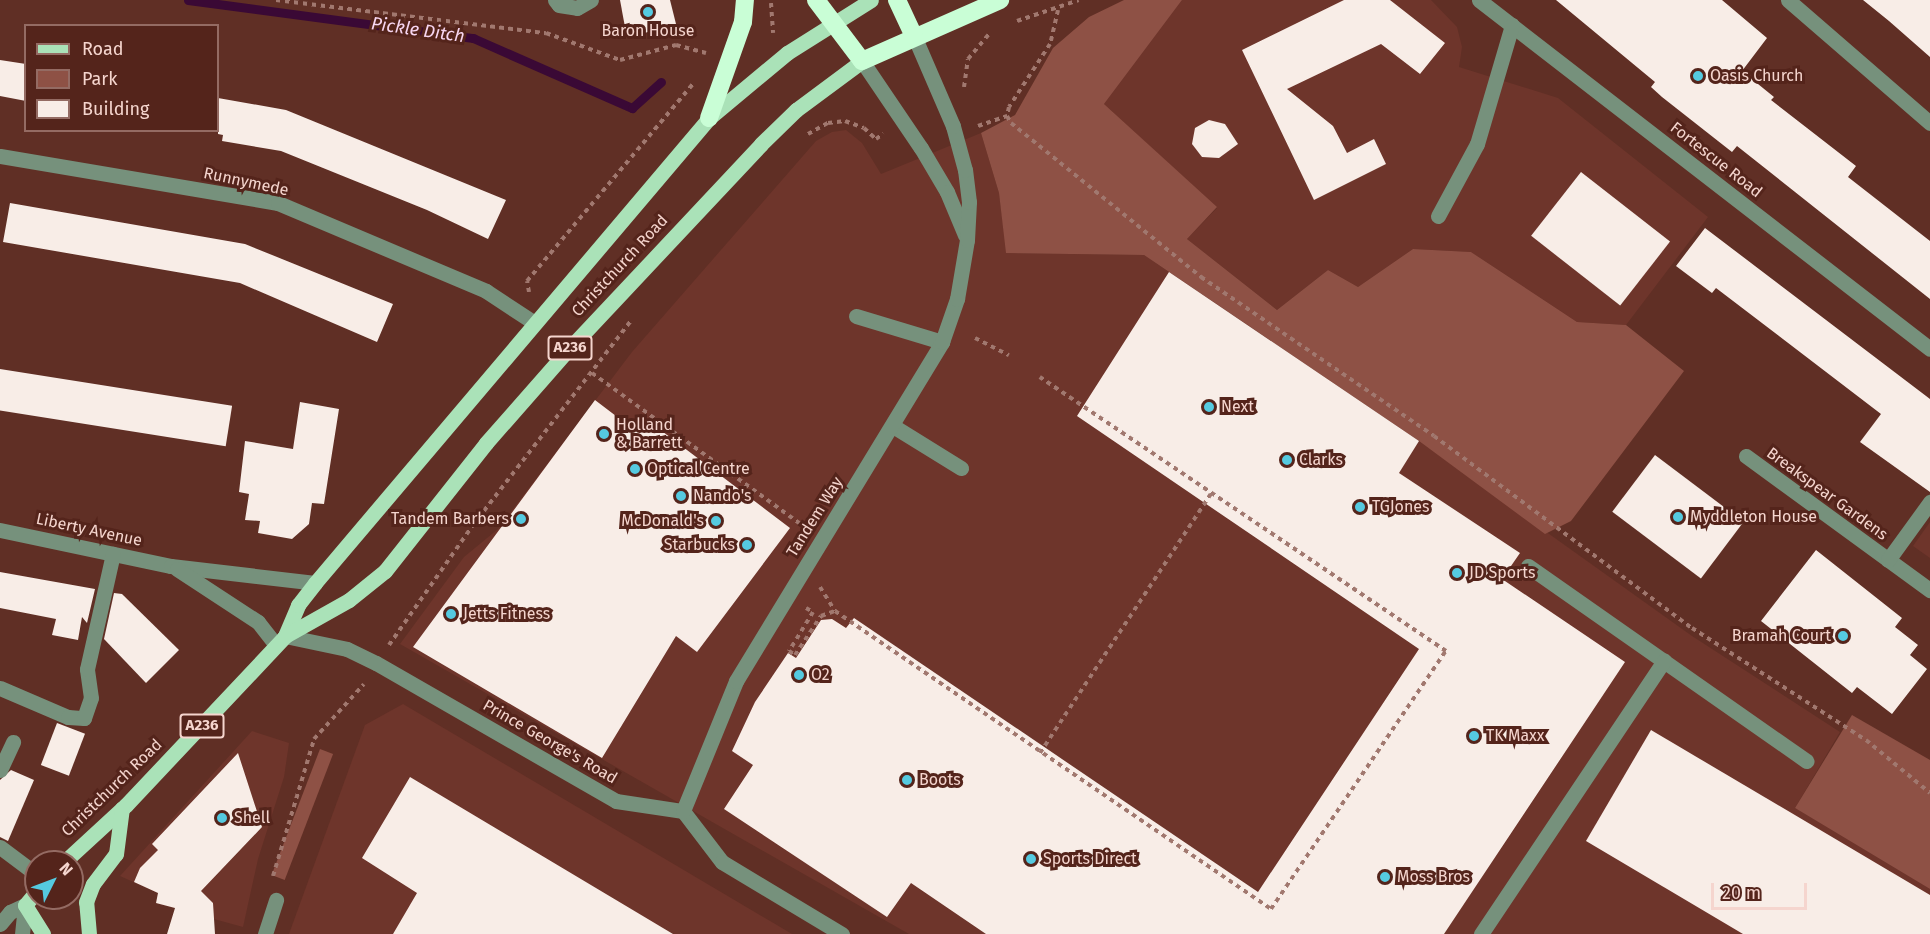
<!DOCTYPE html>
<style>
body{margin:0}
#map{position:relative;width:1930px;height:934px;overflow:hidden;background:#602f25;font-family:"Fira Sans",sans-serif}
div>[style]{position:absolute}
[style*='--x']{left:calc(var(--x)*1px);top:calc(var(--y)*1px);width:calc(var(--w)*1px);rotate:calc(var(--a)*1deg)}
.built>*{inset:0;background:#6e352b}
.green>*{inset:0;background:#8e5145;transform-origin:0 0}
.stream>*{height:9px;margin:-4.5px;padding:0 4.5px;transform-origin:4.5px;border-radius:4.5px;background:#3a0935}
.building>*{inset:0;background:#f8ede7;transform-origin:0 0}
.path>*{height:4px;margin-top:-2px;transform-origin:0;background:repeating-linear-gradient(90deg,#a1786f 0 4.5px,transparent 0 9px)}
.minor>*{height:15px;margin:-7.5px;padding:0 7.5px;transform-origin:7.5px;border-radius:7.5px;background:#76917c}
.major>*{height:15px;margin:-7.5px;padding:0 7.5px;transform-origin:7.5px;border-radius:7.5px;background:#aae2b8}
.highway>*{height:18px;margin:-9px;padding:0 9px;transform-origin:9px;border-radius:9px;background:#c9fed6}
.dots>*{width:16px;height:16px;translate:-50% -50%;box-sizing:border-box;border:3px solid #54241b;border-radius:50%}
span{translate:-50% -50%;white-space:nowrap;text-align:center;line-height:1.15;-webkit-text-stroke:6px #54241b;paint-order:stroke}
.shield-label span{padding:2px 4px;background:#54241b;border:2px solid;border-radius:4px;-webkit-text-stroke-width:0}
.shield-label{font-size:15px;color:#f5d5ce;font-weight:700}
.poi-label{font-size:16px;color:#f5d5ce}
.left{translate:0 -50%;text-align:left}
.right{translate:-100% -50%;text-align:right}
.street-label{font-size:16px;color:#f5d5ce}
.water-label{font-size:18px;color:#f7d6f1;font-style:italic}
.legend{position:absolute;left:24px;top:24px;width:195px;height:108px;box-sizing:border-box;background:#54241b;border:2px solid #946b63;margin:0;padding:8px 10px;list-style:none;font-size:18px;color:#f5d5ce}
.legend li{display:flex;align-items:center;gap:12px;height:30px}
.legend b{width:30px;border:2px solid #946b63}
.north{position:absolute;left:24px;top:850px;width:60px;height:60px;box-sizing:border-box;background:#54241b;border:2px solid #946b63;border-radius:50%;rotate:48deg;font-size:16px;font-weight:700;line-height:24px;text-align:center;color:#f5d5ce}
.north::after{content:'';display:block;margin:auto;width:21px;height:27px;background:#55cae0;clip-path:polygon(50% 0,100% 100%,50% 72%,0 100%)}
.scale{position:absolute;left:1711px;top:883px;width:96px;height:27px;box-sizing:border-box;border:3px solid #f5d5ce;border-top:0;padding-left:8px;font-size:18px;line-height:21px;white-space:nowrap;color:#f5d5ce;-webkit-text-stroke:4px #54241b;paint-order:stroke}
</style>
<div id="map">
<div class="built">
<i style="clip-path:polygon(1182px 0,1431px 0,1457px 27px,1462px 47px,1459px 67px,1558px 98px,1708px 217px,1626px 325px,1577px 322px,1471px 252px,1413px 249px,1358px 287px,1328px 270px,1277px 310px,1187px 239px,1217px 208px,1104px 104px)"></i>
<i style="clip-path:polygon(846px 130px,862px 143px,881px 174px,981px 133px,999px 193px,1007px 253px,1144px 255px,1419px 441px,1692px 636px,1840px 732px,1795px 808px,1930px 889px,1930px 934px,909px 934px,400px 644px,464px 557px,498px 529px,632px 352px,816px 141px,832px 132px)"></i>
<i style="clip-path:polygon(1930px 522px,1930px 558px,1913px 546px)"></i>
<i style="clip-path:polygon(403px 704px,792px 934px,289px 934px,365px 725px)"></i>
<i style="clip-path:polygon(252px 731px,289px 743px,284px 777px,258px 859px,243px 927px,156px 903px,158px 893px,120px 876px)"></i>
</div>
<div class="green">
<i style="clip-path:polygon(1124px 0,1182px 0,1104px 104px,1217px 207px,1187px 239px,1277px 310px,1328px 270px,1358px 287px,1413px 249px,1471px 252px,1577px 322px,1626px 325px,1684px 371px,1571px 521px,1545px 534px,1419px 441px,1144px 255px,1006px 253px,999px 193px,981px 133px,1015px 115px,1053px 48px,1089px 17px)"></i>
<i style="clip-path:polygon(1852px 715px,1930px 760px,1930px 889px,1795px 808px)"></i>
<i style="left:320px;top:749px;width:14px;height:135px;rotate:21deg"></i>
</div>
<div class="stream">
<i style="--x:188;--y:0;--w:288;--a:7.6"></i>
<i style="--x:473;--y:38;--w:174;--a:23.8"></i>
<i style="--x:632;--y:108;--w:39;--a:-42"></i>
</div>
<div class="building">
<i style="clip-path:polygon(620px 0,670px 0,676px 24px,627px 38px)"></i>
<i style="clip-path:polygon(1344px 0,1390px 0,1445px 43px,1420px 74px,1381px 44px,1287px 89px,1333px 126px,1347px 153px,1374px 139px,1386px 164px,1314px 200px,1242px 50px)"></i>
<i style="clip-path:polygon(1556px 0,1722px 0,1767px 38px,1742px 71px,1774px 97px,1771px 100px,1856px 166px,1848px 177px,1930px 241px,1930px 299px,1737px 146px,1732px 152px,1662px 97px,1651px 87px,1655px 82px)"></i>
<i style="clip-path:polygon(1863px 0,1930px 0,1930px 57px,1889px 21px)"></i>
<i style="clip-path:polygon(0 60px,26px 64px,26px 101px,0 96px)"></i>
<i style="clip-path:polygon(218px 98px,286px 110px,506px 200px,488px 239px,427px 210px,281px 151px,222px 141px,223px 135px,218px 134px)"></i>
<i style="clip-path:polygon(1209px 120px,1225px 124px,1238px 144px,1219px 158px,1202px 157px,1192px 144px,1195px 128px)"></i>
<i style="left:1581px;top:172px;width:113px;height:81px;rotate:38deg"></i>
<i style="clip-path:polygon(10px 203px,245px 244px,393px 304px,377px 342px,240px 283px,3px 242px)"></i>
<i style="clip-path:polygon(1705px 228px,1930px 399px,1930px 492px,1860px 442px,1881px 414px,1716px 288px,1712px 293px,1676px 266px)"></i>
<i style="clip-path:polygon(1169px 272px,1419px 441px,1399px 473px,1520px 553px,1502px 579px,1625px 662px,1444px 934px,986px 934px,911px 883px,887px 917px,724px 809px,753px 765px,732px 751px,755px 702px,788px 653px,796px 658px,821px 620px,832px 619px,846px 628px,854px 618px,1258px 892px,1419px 649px,1077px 416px)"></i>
<i style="left:0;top:369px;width:235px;height:41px;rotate:9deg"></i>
<i style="clip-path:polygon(595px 400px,633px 429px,642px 416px,790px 528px,697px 652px,676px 636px,602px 758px,413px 647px)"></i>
<i style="clip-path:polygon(300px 402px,339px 409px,324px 504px,312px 503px,309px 524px,292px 539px,258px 533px,260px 521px,245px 520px,249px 494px,239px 492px,245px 441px,293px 449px)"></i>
<i style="left:1655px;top:455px;width:111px;height:71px;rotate:37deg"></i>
<i style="clip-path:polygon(1816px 550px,1902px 618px,1895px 627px,1918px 645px,1910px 655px,1927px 669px,1892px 714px,1857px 687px,1852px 693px,1761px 621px)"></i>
<i style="clip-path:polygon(0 572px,95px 589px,87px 623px,82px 617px,78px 640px,52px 635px,56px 619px,0 608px)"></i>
<i style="clip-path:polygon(114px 593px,122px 594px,179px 650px,146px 683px,104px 639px)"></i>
<i style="left:57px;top:723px;width:30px;height:45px;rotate:21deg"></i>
<i style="clip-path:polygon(1651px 730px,1930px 895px,1930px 934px,1743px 934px,1586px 841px)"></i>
<i style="clip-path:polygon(238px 753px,262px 827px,201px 891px,213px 903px,215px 934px,167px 934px,175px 908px,156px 903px,158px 893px,134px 882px,140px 868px,158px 850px,152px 844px)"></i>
<i style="clip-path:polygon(11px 770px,34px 780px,8px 841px,0 837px,0 780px)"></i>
<i style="clip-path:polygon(410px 777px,673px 934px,393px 934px,417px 893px,362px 858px)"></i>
</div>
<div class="path">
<i style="--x:276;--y:0;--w:272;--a:7"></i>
<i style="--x:546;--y:33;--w:79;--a:20"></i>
<i style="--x:620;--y:60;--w:58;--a:-15"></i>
<i style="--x:676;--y:45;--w:31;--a:15"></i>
<i style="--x:771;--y:3;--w:30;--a:86"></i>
<i style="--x:1058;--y:10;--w:35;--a:103"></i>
<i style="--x:1050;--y:44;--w:75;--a:123.1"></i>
<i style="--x:1009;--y:107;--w:9;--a:103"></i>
<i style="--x:1007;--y:116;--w:8;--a:60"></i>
<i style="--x:1011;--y:123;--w:245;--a:39"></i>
<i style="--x:1201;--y:277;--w:282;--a:34.3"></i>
<i style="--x:1434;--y:436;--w:322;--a:36.7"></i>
<i style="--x:1692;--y:628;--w:207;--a:32.8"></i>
<i style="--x:1866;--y:740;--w:83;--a:39.6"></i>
<i style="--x:1017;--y:21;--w:65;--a:-18.7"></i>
<i style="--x:964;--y:87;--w:28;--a:-82"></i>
<i style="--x:968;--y:59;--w:33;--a:-50"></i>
<i style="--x:978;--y:126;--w:31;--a:-19"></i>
<i style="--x:808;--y:134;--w:23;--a:-29"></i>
<i style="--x:828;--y:123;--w:17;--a:-7"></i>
<i style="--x:845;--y:121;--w:20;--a:20"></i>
<i style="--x:864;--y:128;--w:16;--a:43"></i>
<i style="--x:876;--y:139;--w:9;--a:-36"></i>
<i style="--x:529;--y:292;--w:11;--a:-100"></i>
<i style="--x:527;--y:281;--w:258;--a:-49.9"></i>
<i style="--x:975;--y:338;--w:38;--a:27"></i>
<i style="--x:592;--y:373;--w:261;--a:35.9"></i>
<i style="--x:820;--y:587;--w:28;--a:58"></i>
<i style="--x:835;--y:611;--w:528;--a:34.35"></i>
<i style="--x:1271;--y:909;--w:312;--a:-55.9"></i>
<i style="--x:1446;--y:651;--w:490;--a:-146"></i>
<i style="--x:806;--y:608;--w:8;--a:30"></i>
<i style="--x:813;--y:612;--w:46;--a:121.6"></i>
<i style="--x:789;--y:651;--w:7;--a:34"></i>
<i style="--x:795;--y:655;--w:47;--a:-56.3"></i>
<i style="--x:821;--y:616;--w:15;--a:-20"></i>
<i style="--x:389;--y:645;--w:146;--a:-55"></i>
<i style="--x:473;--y:525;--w:257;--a:-52.3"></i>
<i style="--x:1040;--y:753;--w:310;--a:-56.6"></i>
<i style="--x:273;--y:876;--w:143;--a:-73.3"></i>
<i style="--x:314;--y:739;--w:74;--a:-47.7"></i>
</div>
<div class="minor">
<i style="--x:555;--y:0;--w:6;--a:51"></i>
<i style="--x:559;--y:5;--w:18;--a:9"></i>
<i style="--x:577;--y:8;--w:16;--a:-30"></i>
<i style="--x:1479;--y:0;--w:570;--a:37.73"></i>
<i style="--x:1788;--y:0;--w:188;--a:40.9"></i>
<i style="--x:862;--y:61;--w:105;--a:55.9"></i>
<i style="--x:921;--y:148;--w:51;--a:59.4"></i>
<i style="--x:947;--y:192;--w:47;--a:67.3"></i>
<i style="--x:0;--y:156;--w:282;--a:9.6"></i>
<i style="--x:278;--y:203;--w:226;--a:22.9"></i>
<i style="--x:486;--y:291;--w:56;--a:33.4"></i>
<i style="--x:1438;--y:216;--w:82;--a:-61.6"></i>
<i style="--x:1477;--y:144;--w:124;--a:-73.6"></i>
<i style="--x:856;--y:316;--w:90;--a:16.8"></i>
<i style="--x:893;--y:426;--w:80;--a:31.7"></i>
<i style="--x:1746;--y:456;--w:228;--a:36.1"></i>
<i style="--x:0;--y:530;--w:175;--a:11.9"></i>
<i style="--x:171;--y:566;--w:145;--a:6.7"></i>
<i style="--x:1888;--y:560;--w:72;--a:-54.1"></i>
<i style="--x:1528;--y:566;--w:340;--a:35"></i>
<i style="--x:177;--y:569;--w:97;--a:33.2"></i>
<i style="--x:258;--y:622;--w:29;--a:52"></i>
<i style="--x:285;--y:636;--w:63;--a:11.8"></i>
<i style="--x:347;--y:649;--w:32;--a:26"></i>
<i style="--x:376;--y:663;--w:277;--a:29.9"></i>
<i style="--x:616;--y:801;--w:68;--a:8.5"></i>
<i style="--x:683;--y:811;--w:64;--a:52.6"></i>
<i style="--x:722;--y:862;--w:140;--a:31"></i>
<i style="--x:0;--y:688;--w:74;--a:23.1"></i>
<i style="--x:68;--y:717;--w:16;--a:4"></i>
<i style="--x:84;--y:718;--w:21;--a:-71"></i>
<i style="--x:91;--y:698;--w:29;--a:-98"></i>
<i style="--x:87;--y:669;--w:118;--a:-77.3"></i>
<i style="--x:0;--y:770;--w:31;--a:-65"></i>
<i style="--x:683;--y:811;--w:140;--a:-67.8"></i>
<i style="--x:736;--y:681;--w:397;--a:-58.7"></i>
<i style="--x:942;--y:342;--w:46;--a:-70.8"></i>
<i style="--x:957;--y:299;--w:60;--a:-80.4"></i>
<i style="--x:967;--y:240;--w:38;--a:-87"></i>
<i style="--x:969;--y:202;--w:32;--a:-97"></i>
<i style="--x:965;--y:170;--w:46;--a:-105.3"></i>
<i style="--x:953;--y:126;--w:98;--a:-113.4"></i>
<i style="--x:0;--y:847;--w:45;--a:36.9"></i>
<i style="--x:0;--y:924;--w:16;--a:-50"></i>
<i style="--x:10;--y:912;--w:17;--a:-25"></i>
<i style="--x:22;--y:934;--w:29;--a:-84"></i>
<i style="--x:265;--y:934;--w:36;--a:-72"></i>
<i style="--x:1481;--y:934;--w:329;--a:-56.2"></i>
</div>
<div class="major">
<i style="--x:285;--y:636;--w:34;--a:-67"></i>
<i style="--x:298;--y:605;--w:28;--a:-52"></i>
<i style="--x:315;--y:583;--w:609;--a:-49.72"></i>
<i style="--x:709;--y:118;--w:102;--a:-39.8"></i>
<i style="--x:787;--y:53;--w:99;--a:-32.2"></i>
<i style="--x:64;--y:862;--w:84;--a:-42.6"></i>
<i style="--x:126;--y:805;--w:232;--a:-46.7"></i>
<i style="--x:285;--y:636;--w:73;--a:-29.4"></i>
<i style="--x:349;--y:600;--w:46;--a:-38.9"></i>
<i style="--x:385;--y:571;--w:163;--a:-51.7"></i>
<i style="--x:486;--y:443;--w:121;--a:-48.7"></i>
<i style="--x:566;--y:352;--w:285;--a:-46.8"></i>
<i style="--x:761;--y:144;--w:49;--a:-44.2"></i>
<i style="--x:796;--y:110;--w:82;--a:-36.6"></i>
<i style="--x:36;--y:892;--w:17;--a:130"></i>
<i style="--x:25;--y:905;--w:34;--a:58"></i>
<i style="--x:89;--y:934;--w:32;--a:-95"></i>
<i style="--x:86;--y:902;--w:19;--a:-69"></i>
<i style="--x:93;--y:884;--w:38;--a:-53"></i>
<i style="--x:116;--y:854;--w:46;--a:-82.6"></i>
</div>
<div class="highway">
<i style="--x:816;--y:0;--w:76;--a:53"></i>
<i style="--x:862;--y:61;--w:151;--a:-23.8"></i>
<i style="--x:897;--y:0;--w:40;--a:65"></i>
<i style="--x:709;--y:118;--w:102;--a:-70.5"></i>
<i style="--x:743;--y:22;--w:22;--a:-85"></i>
</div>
<div class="dots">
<i style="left:648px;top:12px;background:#55cae0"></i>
<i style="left:1698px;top:76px;background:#55cae0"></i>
<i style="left:1209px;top:407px;background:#55cae0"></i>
<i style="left:604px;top:434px;background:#55cae0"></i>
<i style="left:1287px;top:460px;background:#55cae0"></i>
<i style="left:635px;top:469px;background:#55cae0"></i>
<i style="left:681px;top:496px;background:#55cae0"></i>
<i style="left:1360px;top:507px;background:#55cae0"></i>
<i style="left:1678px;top:517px;background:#55cae0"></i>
<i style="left:521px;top:519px;background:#55cae0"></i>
<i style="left:716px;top:521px;background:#55cae0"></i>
<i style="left:747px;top:545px;background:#55cae0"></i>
<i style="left:1457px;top:573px;background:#55cae0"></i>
<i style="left:451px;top:614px;background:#55cae0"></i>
<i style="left:1843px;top:636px;background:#55cae0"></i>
<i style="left:799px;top:675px;background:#55cae0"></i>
<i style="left:1474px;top:736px;background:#55cae0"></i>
<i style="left:907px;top:780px;background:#55cae0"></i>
<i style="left:222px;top:818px;background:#55cae0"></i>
<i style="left:1031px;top:859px;background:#55cae0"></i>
<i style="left:1385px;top:877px;background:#55cae0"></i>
</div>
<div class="shield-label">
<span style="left:570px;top:348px">A236</span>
<span style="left:202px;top:726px">A236</span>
</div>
<div class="poi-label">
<span style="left:648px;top:31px">Baron House</span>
<span class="left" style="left:1710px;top:76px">Oasis Church</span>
<span class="left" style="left:1221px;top:407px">Next</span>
<span class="left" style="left:616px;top:434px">Holland<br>&amp; Barrett</span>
<span class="left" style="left:1299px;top:460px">Clarks</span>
<span class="left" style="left:647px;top:469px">Optical Centre</span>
<span class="left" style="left:693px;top:496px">Nando's</span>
<span class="left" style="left:1372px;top:507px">TGJones</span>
<span class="left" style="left:1690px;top:517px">Myddleton House</span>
<span class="right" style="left:509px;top:519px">Tandem Barbers</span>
<span class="right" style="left:704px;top:521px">McDonald's</span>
<span class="right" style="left:735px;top:545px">Starbucks</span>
<span class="left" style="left:1469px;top:573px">JD Sports</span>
<span class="left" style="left:463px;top:614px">Jetts Fitness</span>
<span class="right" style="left:1831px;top:636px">Bramah Court</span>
<span class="left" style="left:811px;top:675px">O2</span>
<span class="left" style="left:1486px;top:736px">TK Maxx</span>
<span class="left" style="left:919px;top:780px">Boots</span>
<span class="left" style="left:234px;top:818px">Shell</span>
<span class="left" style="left:1043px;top:859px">Sports Direct</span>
<span class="left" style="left:1397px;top:877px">Moss Bros</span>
</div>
<div class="street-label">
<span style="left:1716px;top:160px;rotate:38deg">Fortescue Road</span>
<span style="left:246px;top:182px;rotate:12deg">Runnymede</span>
<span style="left:620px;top:266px;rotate:-47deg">Christchurch Road</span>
<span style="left:1827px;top:494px;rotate:36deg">Breakspear Gardens</span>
<span style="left:815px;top:517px;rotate:-58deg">Tandem Way</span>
<span style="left:89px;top:530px;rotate:12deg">Liberty Avenue</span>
<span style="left:550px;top:742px;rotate:30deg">Prince George's Road</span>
<span style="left:112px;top:788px;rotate:-44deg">Christchurch Road</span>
</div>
<div class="water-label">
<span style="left:418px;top:30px;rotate:8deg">Pickle Ditch</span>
</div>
<ul class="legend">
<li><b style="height:8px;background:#aae2b8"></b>Road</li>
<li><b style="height:16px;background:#8e5145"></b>Park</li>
<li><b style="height:16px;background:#f8ede7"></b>Building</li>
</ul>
<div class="north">N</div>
<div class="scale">20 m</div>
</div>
